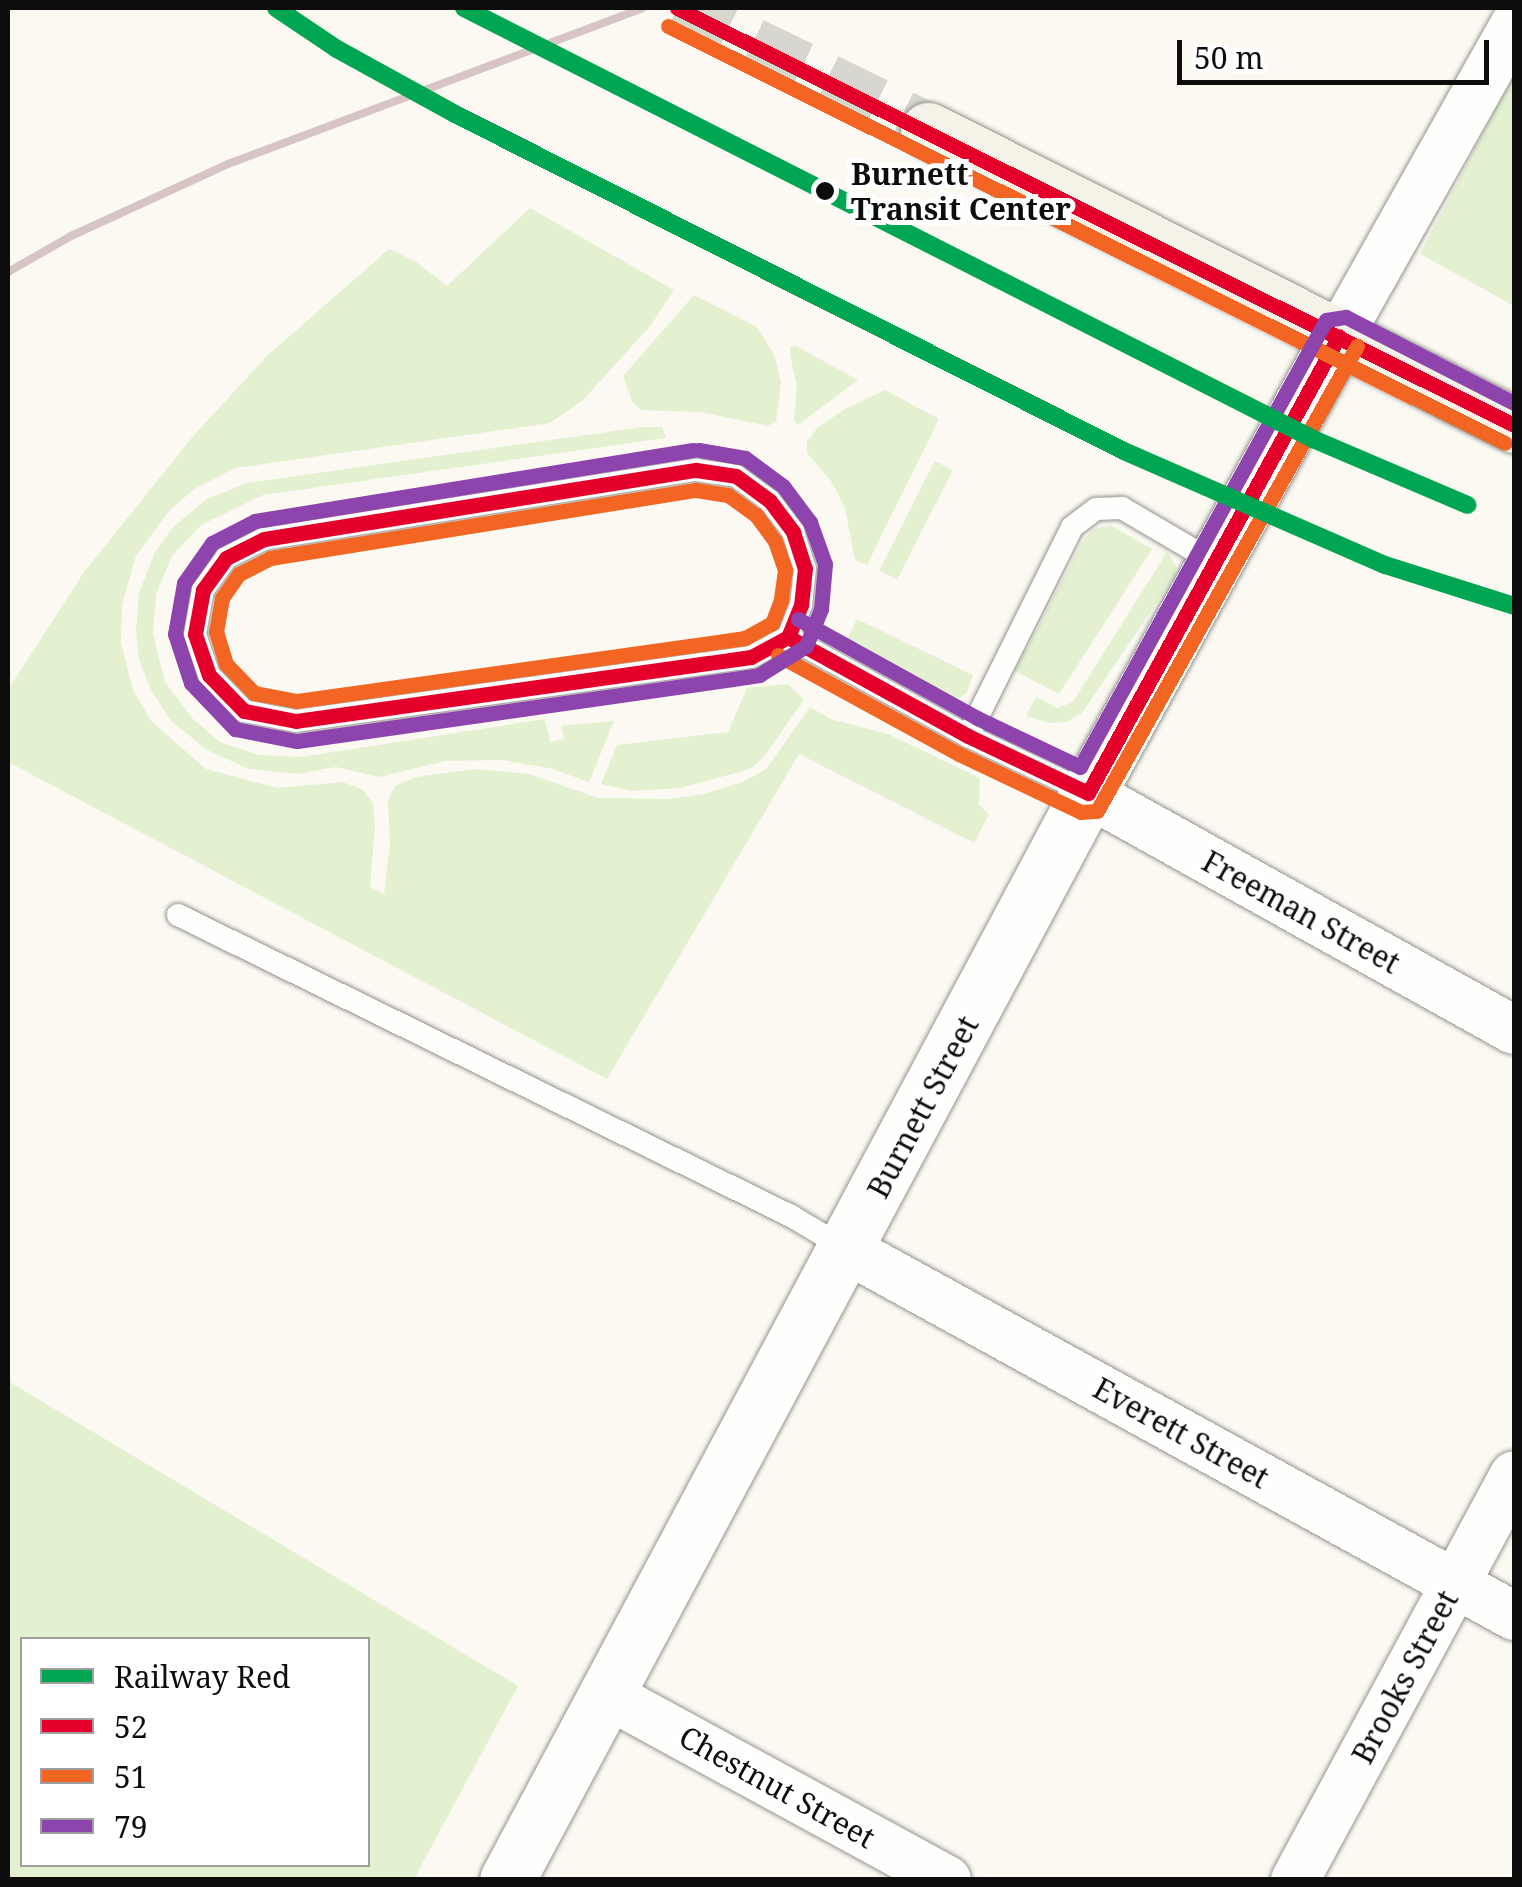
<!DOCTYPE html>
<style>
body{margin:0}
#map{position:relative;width:1522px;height:1887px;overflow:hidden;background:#fbf9f1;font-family:"Noto Serif",serif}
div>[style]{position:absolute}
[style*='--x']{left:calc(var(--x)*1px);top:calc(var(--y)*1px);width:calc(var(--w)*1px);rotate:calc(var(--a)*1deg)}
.green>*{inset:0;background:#e4f1d1;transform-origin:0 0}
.secondary-tunnel>*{height:55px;margin-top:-27.5px;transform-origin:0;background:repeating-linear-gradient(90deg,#d7d6cf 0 55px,transparent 0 83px)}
.roads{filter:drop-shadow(0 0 2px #949390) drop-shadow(0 0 2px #949390)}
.service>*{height:22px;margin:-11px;padding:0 11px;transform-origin:11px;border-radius:11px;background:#fefefd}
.minor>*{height:48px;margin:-24px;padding:0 24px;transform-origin:24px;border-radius:24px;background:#fefefd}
.tertiary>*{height:55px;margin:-27.5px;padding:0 27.5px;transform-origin:27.5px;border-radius:27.5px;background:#fefefd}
.secondary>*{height:55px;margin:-27.5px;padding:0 27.5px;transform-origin:27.5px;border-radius:27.5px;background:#f5f3e8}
.rail>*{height:8px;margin:-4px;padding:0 4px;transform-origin:4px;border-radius:4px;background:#d7c4c5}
.bus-1>*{height:15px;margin:-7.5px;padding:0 7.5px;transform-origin:7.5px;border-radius:7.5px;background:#e4002b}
.bus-2>*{height:15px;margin:-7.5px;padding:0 7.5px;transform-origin:7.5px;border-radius:7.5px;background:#f26522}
.bus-3>*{height:15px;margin:-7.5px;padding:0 7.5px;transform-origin:7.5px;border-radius:7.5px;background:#8e44ad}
.rail-1>*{height:18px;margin:-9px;padding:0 9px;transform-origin:9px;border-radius:9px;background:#00a651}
.dots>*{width:28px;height:28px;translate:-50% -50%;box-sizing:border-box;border:5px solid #fff;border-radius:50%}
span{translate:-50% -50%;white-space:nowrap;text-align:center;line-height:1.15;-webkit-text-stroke:10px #fff;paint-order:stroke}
.stop-label{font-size:30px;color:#0d0d0d;font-weight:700}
.left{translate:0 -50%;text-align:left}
.street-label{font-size:30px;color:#0d0d0d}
.frame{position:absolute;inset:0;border:10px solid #0d0d0d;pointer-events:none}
.legend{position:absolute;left:20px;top:1637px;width:350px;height:230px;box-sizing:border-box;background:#fff;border:2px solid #9e9e9e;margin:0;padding:12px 18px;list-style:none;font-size:30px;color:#0d0d0d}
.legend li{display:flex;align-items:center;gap:20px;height:50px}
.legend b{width:50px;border:2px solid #9e9e9e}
.scale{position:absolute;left:1177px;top:40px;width:312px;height:45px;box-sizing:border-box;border:5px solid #0d0d0d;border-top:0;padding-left:12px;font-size:30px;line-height:35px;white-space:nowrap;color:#0d0d0d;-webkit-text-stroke:8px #fff;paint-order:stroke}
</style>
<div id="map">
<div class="green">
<i style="clip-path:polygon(1514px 74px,1514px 306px,1420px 254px)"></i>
<i style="clip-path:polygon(530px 208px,674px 290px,651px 325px,583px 400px,550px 423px,235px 468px,194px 489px,168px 512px,136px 556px,122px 605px,121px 643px,133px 690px,151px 721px,206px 769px,277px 788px,342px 782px,362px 789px,373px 803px,375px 826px,370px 887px,384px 894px,390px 844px,388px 801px,395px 786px,416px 777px,476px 769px,529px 774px,598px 798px,670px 799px,703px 794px,743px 782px,766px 769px,810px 707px,831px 719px,888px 734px,980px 778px,979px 805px,989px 814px,974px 843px,799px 754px,607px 1079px,8px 762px,8px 690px,84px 572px,194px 435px,268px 355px,389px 249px,415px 261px,447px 286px)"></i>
<i style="clip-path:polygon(694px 295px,757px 327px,775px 357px,781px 382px,776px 422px,767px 426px,700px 412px,641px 410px,633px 403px,623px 376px)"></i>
<i style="clip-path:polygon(796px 346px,858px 380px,798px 425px,794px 420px,797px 388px,790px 354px,790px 347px)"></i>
<i style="clip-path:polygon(885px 390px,939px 419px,867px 565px,855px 560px,845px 508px,831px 481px,807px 453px,807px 442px,817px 428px,845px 409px)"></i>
<i style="clip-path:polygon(643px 427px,662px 427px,666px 438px,263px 495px,201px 525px,172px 556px,156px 594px,153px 634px,165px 682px,193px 719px,220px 742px,259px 755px,301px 757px,545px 719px,550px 742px,564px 739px,561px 726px,614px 721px,589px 782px,549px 768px,501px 760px,445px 761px,379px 777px,336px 767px,298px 774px,249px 769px,207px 750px,171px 721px,151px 690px,139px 660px,136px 631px,139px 593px,155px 552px,173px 527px,207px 499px,247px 483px)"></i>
<i style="left:935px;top:461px;width:20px;height:123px;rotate:27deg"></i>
<i style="clip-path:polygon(1110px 525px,1152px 549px,1059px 694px,1015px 671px,1083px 541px,1093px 530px)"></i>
<i style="clip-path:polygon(1167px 552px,1176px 566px,1175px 576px,1082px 713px,1066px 722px,1049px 723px,1026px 716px,1036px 697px,1057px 708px,1073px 702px)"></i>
<i style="clip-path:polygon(857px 619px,973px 675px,967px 692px,960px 698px,949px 696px,846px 641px)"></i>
<i style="clip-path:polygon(788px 684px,804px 700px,764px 757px,750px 769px,680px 788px,633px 791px,601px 784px,617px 745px,728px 732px,747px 688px)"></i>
<i style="clip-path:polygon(evenodd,8px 1381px,518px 1686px,414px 1879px,8px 1879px,8px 1381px,22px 1640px,368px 1640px,368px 1864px,22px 1864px,22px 1640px)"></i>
</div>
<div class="secondary-tunnel">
<i style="--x:677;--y:8;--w:279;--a:25.9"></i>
</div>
<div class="roads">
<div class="service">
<i style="--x:696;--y:470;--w:40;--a:8.5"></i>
<i style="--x:736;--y:476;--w:42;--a:36.3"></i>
<i style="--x:770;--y:501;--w:39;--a:53"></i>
<i style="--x:793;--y:532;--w:38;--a:72"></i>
<i style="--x:805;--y:568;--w:37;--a:96"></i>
<i style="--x:801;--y:605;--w:35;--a:112"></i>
<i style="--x:788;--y:637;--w:42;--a:151.6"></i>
<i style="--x:751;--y:657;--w:459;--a:172"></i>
<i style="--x:296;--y:721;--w:53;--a:-169.1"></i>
<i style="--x:244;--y:711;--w:50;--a:-134.2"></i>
<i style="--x:209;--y:675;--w:43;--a:-108.9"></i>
<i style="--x:195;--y:634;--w:45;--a:-79.7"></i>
<i style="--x:203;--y:590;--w:39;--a:-54"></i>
<i style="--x:226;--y:558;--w:42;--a:-26.6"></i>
<i style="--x:264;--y:539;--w:437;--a:-9.1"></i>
<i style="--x:788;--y:637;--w:205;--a:28.8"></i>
<i style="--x:968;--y:736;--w:133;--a:25.4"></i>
<i style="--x:968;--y:736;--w:233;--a:-63.5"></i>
<i style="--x:1072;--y:527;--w:30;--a:-37"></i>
<i style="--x:1096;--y:509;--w:26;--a:-2"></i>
<i style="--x:1122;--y:508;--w:107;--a:30.4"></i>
<i style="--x:178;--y:915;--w:683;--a:26.15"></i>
<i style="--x:791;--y:1216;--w:63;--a:30.7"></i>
</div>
<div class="minor">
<i style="--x:1339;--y:336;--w:357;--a:-60.6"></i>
<i style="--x:1088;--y:793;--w:487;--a:29.1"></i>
<i style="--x:848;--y:1250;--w:760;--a:28.79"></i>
<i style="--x:608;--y:1695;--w:386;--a:28.6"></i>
<i style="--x:1295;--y:1880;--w:460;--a:-61.6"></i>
</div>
<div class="tertiary">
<i style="--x:507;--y:1880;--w:1233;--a:-61.88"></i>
<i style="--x:1088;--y:793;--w:521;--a:-61.22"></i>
</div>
<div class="secondary">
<i style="--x:928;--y:130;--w:656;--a:26.72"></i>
</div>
</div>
<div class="rail">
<i style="--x:8;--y:272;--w:73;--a:-29.7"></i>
<i style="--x:71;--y:236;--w:173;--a:-24.6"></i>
<i style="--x:228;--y:164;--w:442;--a:-20.6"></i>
</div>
<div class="bus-1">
<i style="--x:677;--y:8;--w:935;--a:26.48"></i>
<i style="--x:696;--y:470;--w:40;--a:8.5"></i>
<i style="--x:736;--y:476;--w:42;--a:36.3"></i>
<i style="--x:770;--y:501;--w:39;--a:53"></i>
<i style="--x:793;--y:532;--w:38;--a:72"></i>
<i style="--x:805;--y:568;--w:37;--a:96"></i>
<i style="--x:801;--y:605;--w:35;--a:112"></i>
<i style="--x:788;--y:637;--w:42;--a:151.6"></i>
<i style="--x:751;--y:657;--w:459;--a:172"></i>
<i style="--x:296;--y:721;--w:53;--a:-169.1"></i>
<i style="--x:244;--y:711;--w:50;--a:-134.2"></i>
<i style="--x:209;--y:675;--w:43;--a:-108.9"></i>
<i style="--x:195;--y:634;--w:45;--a:-79.7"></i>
<i style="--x:203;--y:590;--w:39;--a:-54"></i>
<i style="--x:226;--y:558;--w:42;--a:-26.6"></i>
<i style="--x:264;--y:539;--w:437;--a:-9.1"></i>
<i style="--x:788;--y:637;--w:205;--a:28.8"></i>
<i style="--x:968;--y:736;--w:133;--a:25.4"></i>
<i style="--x:1088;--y:793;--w:521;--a:-61.22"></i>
</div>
<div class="bus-2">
<i style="--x:668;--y:26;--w:935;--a:26.48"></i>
<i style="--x:696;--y:490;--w:32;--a:9"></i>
<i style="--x:728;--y:495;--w:34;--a:36"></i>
<i style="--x:756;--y:515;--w:32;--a:54"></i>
<i style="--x:775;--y:541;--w:31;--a:71"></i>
<i style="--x:785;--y:570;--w:30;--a:98"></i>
<i style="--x:781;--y:600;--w:25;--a:111"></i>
<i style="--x:772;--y:623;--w:31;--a:151"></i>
<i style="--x:745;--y:638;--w:452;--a:172"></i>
<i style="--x:297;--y:701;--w:44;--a:-169.5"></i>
<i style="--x:254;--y:693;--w:40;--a:-134"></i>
<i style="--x:226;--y:664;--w:34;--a:-107"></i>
<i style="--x:216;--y:632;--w:35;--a:-80"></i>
<i style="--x:222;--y:598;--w:29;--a:-55"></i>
<i style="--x:239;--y:574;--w:35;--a:-27"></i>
<i style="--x:270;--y:558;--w:431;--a:-9.1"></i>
<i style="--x:778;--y:655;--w:206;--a:28.7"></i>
<i style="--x:959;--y:754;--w:135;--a:25.4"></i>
<i style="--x:1081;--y:812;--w:16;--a:-4"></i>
<i style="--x:1097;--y:811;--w:533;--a:-60.79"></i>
</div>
<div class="bus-3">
<i style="--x:693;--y:450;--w:444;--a:170.8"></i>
<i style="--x:255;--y:521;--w:48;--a:152.9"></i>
<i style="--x:212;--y:543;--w:49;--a:125"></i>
<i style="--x:184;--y:583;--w:52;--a:100"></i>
<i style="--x:175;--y:634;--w:52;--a:71.9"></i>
<i style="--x:191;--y:683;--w:64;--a:46.3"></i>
<i style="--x:235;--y:729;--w:63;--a:11"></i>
<i style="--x:297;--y:741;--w:467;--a:-8.1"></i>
<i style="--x:759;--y:675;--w:55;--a:-31.7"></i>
<i style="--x:806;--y:646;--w:40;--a:-68"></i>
<i style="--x:821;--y:609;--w:45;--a:-84.9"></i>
<i style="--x:825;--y:564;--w:45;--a:-109.7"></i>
<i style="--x:810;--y:522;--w:45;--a:-126.9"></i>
<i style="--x:783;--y:486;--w:47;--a:-143.6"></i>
<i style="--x:745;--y:458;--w:47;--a:-170.1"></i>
<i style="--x:798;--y:619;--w:205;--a:28.9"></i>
<i style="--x:977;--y:718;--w:114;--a:25.4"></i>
<i style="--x:1080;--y:767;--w:510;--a:-61.17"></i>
<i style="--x:1326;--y:320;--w:20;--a:-9"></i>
<i style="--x:1346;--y:317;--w:189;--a:27.1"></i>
</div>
<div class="rail-1">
<i style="--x:276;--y:8;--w:73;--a:33.9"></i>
<i style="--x:337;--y:49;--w:135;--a:28.8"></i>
<i style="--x:455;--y:114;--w:749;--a:26.74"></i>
<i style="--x:1124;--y:451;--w:285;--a:23.6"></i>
<i style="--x:1385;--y:565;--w:135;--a:17.6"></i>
<i style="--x:464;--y:8;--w:952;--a:26.91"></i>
<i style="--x:1313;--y:439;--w:168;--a:23.1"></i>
</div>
<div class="dots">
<i style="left:825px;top:191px;background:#0d0d0d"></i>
</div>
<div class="stop-label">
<span class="left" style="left:851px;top:191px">Burnett<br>Transit Center</span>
</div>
<div class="street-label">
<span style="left:1301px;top:912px;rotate:29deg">Freeman Street</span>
<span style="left:923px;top:1107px;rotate:-62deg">Burnett Street</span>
<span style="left:1181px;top:1433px;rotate:29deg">Everett Street</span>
<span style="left:1405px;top:1677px;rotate:-62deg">Brooks Street</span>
<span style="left:777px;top:1787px;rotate:29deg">Chestnut Street</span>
</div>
<div class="frame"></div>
<ul class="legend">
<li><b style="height:12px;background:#00a651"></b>Railway Red</li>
<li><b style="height:12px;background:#e4002b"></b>52</li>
<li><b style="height:12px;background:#f26522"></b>51</li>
<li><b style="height:12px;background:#8e44ad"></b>79</li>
</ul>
<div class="scale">50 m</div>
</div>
